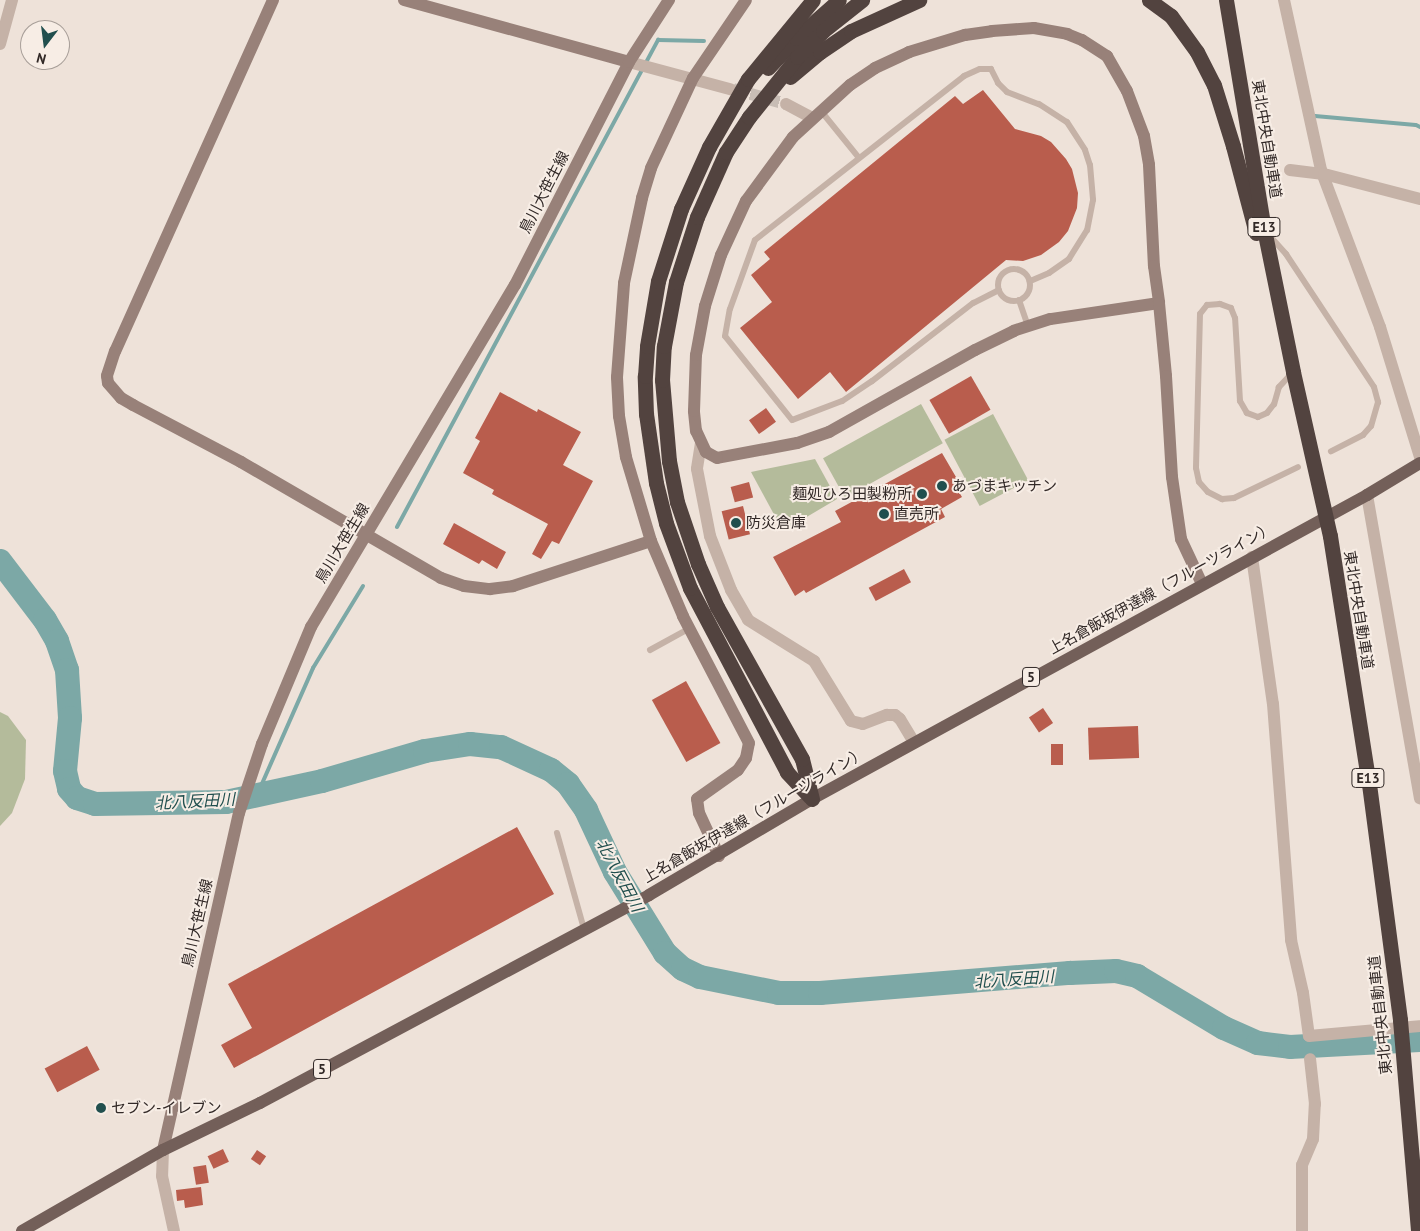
<!DOCTYPE html>
<meta charset="utf-8">
<style>
body{margin:0}
#map{position:relative;width:1420px;height:1231px;overflow:hidden;background:#eee2d9;font-family:"PT Sans","Noto Sans JP",sans-serif}
div>[style]{position:absolute}
[style*='--x']{left:calc(var(--x)*1px);top:calc(var(--y)*1px);width:calc(var(--w)*1px);rotate:calc(var(--a)*1deg)}
.green>*{inset:0;background:#b4bb9b;transform-origin:0 0}
.stream>*{height:4px;margin:-2px;padding:0 2px;transform-origin:2px;border-radius:2px;background:#7ca8a6}
.river>*{height:24px;margin:-12px;padding:0 12px;transform-origin:12px;border-radius:12px;background:#7ca8a6}
.building>*{inset:0;background:#b95d4d;transform-origin:0 0}
.street-tunnel>*{height:12px;margin-top:-6px;transform-origin:0;background:repeating-linear-gradient(90deg,#c8bdb5 0 12px,transparent 0 18px)}
.lane>*{height:6px;margin:-3px;padding:0 3px;transform-origin:3px;border-radius:3px;background:#c5b2a7}
.lane>.ring{margin:-3px;padding:0;box-sizing:content-box;background:none;border:6px solid #c5b2a7;border-radius:50%}
.street>*{height:12px;margin:-6px;padding:0 6px;transform-origin:6px;border-radius:6px;background:#c5b2a7}
.secondary>*{height:12px;margin:-6px;padding:0 6px;transform-origin:6px;border-radius:6px;background:#988179}
.primary>*{height:12px;margin:-6px;padding:0 6px;transform-origin:6px;border-radius:6px;background:#735f59}
.highway>*{height:15px;margin:-7.5px;padding:0 7.5px;transform-origin:7.5px;border-radius:7.5px;background:#52433f}
.dots>*{width:14px;height:14px;translate:-50% -50%;box-sizing:border-box;border:2px solid #f7ede5;border-radius:50%}
span{translate:-50% -50%;white-space:nowrap;text-align:center;line-height:1.15;-webkit-text-stroke:4px #f7ede5;paint-order:stroke}
.shield-label span{padding:1px 4px;background:#f7ede5;border:1px solid;border-radius:4px;-webkit-text-stroke-width:0}
.shield-label{font-size:14px;color:#322927;font-weight:700}
.street-label{font-size:15px;color:#322927}
.poi-label{font-size:15px;color:#322927}
.left{translate:0 -50%;text-align:left}
.right{translate:-100% -50%;text-align:right}
.water-label{font-size:16px;color:#214f4e;font-style:italic}
.north{position:absolute;left:20px;top:20px;width:50px;height:50px;box-sizing:border-box;background:#f7ede5;border:1px solid #a89f99;border-radius:50%;rotate:195deg;font-size:14px;font-weight:700;line-height:20px;text-align:center;color:#322927}
.north::after{content:'';display:block;margin:auto;width:18px;height:22px;background:#214f4e;clip-path:polygon(50% 0,100% 100%,50% 72%,0 100%)}
</style>
<div id="map">
<div class="green">
<i style="left:921px;top:404px;width:45px;height:112px;rotate:61deg"></i>
<i style="left:993px;top:414px;width:75px;height:55px;rotate:62deg"></i>
<i style="clip-path:polygon(815px 459px,837px 499px,783px 531px,751px 472px)"></i>
<i style="clip-path:polygon(0 712px,8px 716px,26px 740px,25px 779px,12px 813px,0 826px)"></i>
</div>
<div class="stream">
<i style="--x:1315;--y:116;--w:101;--a:5.1"></i>
<i style="--x:1416;--y:125;--w:4;--a:27"></i>
<i style="--x:397;--y:527;--w:553;--a:-61.81"></i>
<i style="--x:658;--y:40;--w:46;--a:1.2"></i>
<i style="--x:257;--y:795;--w:139;--a:-66.2"></i>
<i style="--x:313;--y:668;--w:96;--a:-58.6"></i>
</div>
<div class="river">
<i style="--x:0;--y:561;--w:74;--a:52.7"></i>
<i style="--x:45;--y:620;--w:24;--a:60"></i>
<i style="--x:57;--y:641;--w:31;--a:71"></i>
<i style="--x:67;--y:670;--w:48;--a:86.4"></i>
<i style="--x:70;--y:718;--w:53;--a:95.4"></i>
<i style="--x:65;--y:771;--w:18;--a:77"></i>
<i style="--x:69;--y:789;--w:12;--a:48"></i>
<i style="--x:77;--y:798;--w:19;--a:18"></i>
<i style="--x:95;--y:804;--w:131;--a:-0.9"></i>
<i style="--x:226;--y:802;--w:98;--a:-12.3"></i>
<i style="--x:322;--y:781;--w:107;--a:-16.2"></i>
<i style="--x:425;--y:751;--w:46;--a:-8.8"></i>
<i style="--x:470;--y:744;--w:31;--a:6"></i>
<i style="--x:501;--y:747;--w:55;--a:24.7"></i>
<i style="--x:551;--y:770;--w:22;--a:39"></i>
<i style="--x:568;--y:784;--w:32;--a:55"></i>
<i style="--x:586;--y:810;--w:68;--a:64.9"></i>
<i style="--x:615;--y:872;--w:95;--a:58.3"></i>
<i style="--x:665;--y:953;--w:24;--a:42"></i>
<i style="--x:683;--y:969;--w:19;--a:25"></i>
<i style="--x:700;--y:977;--w:81;--a:11.4"></i>
<i style="--x:779;--y:993;--w:41;--a:0"></i>
<i style="--x:820;--y:993;--w:251;--a:-4.6"></i>
<i style="--x:1070;--y:973;--w:46;--a:-2.5"></i>
<i style="--x:1116;--y:971;--w:22;--a:13"></i>
<i style="--x:1137;--y:976;--w:101;--a:30.9"></i>
<i style="--x:1224;--y:1028;--w:37;--a:24"></i>
<i style="--x:1258;--y:1043;--w:32;--a:7"></i>
<i style="--x:1290;--y:1047;--w:130;--a:-3.1"></i>
</div>
<div class="building">
<i style="clip-path:polygon(983px 90px,1015px 129px,1041px 136px,1051px 142px,1066px 159px,1072px 169px,1078px 193px,1077px 208px,1068px 231px,1059px 242px,1041px 255px,1023px 261px,1006px 260px,846px 392px,830px 372px,798px 399px,740px 328px,772px 302px,751px 275px,770px 259px,764px 252px,955px 96px,963px 104px)"></i>
<i style="left:971px;top:376px;width:39px;height:48px;rotate:60deg"></i>
<i style="clip-path:polygon(500px 392px,537px 412px,538px 409px,581px 432px,563px 465px,593px 481px,559px 544px,552px 541px,541px 559px,532px 554px,548px 524px,492px 494px,494px 490px,463px 473px,480px 441px,475px 438px)"></i>
<i style="left:766px;top:408px;width:17px;height:21px;rotate:54deg"></i>
<i style="clip-path:polygon(942px 453px,956px 477px,954px 484px,962px 497px,941px 509px,945px 517px,806px 593px,804px 590px,795px 596px,773px 557px,841px 522px,835px 511px)"></i>
<i style="left:749px;top:482px;width:16px;height:19px;rotate:75deg"></i>
<i style="left:743px;top:506px;width:29px;height:22px;rotate:76deg"></i>
<i style="clip-path:polygon(454px 523px,506px 552px,497px 569px,482px 560px,479px 564px,443px 544px)"></i>
<i style="left:904px;top:569px;width:15px;height:40px;rotate:62deg"></i>
<i style="left:686px;top:681px;width:71px;height:39px;rotate:61deg"></i>
<i style="left:1043px;top:708px;width:18px;height:17px;rotate:56deg"></i>
<i style="left:1138px;top:726px;width:32px;height:50px;rotate:88deg"></i>
<i style="left:1051px;top:744px;width:12px;height:21px"></i>
<i style="clip-path:polygon(517px 827px,554px 894px,234px 1068px,221px 1045px,252px 1028px,228px 984px)"></i>
<i style="left:87px;top:1046px;width:27px;height:48px;rotate:62deg"></i>
<i style="left:223px;top:1149px;width:14px;height:17px;rotate:65deg"></i>
<i style="left:257px;top:1150px;width:11px;height:11px;rotate:34deg"></i>
<i style="left:206px;top:1165px;width:18px;height:13px;rotate:81deg"></i>
<i style="clip-path:polygon(201px 1187px,203px 1205px,185px 1208px,184px 1200px,177px 1201px,176px 1190px)"></i>
</div>
<div class="street-tunnel">
<i style="--x:733;--y:89;--w:55;--a:15.8"></i>
</div>
<div class="lane">
<i style="--x:821;--y:111;--w:60;--a:51"></i>
<i style="--x:1268;--y:234;--w:27;--a:48"></i>
<i style="--x:1286;--y:254;--w:159;--a:56.5"></i>
<i style="--x:1374;--y:387;--w:16;--a:75"></i>
<i style="--x:1378;--y:402;--w:25;--a:106"></i>
<i style="--x:1371;--y:426;--w:12;--a:132"></i>
<i style="--x:1363;--y:435;--w:36;--a:153"></i>
<i class="ring" style="left:998px;top:269px;width:26px;height:26px"></i>
<i style="--x:999;--y:290;--w:29;--a:153"></i>
<i style="--x:973;--y:303;--w:128;--a:142.3"></i>
<i style="--x:872;--y:381;--w:36;--a:146"></i>
<i style="--x:842;--y:401;--w:53;--a:159.2"></i>
<i style="--x:792;--y:420;--w:107;--a:-128.6"></i>
<i style="--x:725;--y:336;--w:27;--a:-80"></i>
<i style="--x:730;--y:309;--w:73;--a:-70.1"></i>
<i style="--x:755;--y:240;--w:266;--a:-38.1"></i>
<i style="--x:964;--y:76;--w:17;--a:-24"></i>
<i style="--x:980;--y:69;--w:11;--a:0"></i>
<i style="--x:991;--y:69;--w:16;--a:63"></i>
<i style="--x:998;--y:83;--w:13;--a:45"></i>
<i style="--x:1007;--y:92;--w:34;--a:21"></i>
<i style="--x:1039;--y:104;--w:33;--a:33"></i>
<i style="--x:1067;--y:122;--w:33;--a:57"></i>
<i style="--x:1085;--y:150;--w:16;--a:72"></i>
<i style="--x:1090;--y:165;--w:35;--a:85"></i>
<i style="--x:1093;--y:200;--w:31;--a:101"></i>
<i style="--x:1087;--y:230;--w:34;--a:122"></i>
<i style="--x:1069;--y:259;--w:24;--a:145"></i>
<i style="--x:1049;--y:273;--w:21;--a:157"></i>
<i style="--x:1019;--y:300;--w:28;--a:71"></i>
<i style="--x:1293;--y:372;--w:21;--a:133"></i>
<i style="--x:1279;--y:387;--w:18;--a:106"></i>
<i style="--x:1274;--y:404;--w:11;--a:128"></i>
<i style="--x:1267;--y:413;--w:10;--a:156"></i>
<i style="--x:1258;--y:417;--w:12;--a:-160"></i>
<i style="--x:1247;--y:413;--w:14;--a:-120"></i>
<i style="--x:1240;--y:401;--w:83;--a:-93.4"></i>
<i style="--x:1235;--y:318;--w:11;--a:-112"></i>
<i style="--x:1231;--y:308;--w:12;--a:-160"></i>
<i style="--x:1220;--y:304;--w:13;--a:176"></i>
<i style="--x:1207;--y:305;--w:11;--a:128"></i>
<i style="--x:1200;--y:314;--w:154;--a:91.5"></i>
<i style="--x:1196;--y:468;--w:14;--a:78"></i>
<i style="--x:1199;--y:482;--w:13;--a:48"></i>
<i style="--x:1208;--y:492;--w:16;--a:27"></i>
<i style="--x:1222;--y:499;--w:12;--a:-5"></i>
<i style="--x:1234;--y:498;--w:71;--a:-25.8"></i>
<i style="--x:650;--y:650;--w:46;--a:-28.8"></i>
<i style="--x:557;--y:833;--w:100;--a:74.3"></i>
</div>
<div class="street">
<i style="--x:1284;--y:0;--w:174;--a:77.7"></i>
<i style="--x:1321;--y:170;--w:168;--a:69.4"></i>
<i style="--x:1380;--y:327;--w:136;--a:72.9"></i>
<i style="--x:0;--y:44;--w:46;--a:-74.7"></i>
<i style="--x:629;--y:62;--w:105;--a:15"></i>
<i style="--x:786;--y:104;--w:30;--a:28"></i>
<i style="--x:1290;--y:170;--w:34;--a:7"></i>
<i style="--x:1324;--y:174;--w:99;--a:14.6"></i>
<i style="--x:701;--y:443;--w:26;--a:99"></i>
<i style="--x:697;--y:469;--w:68;--a:79"></i>
<i style="--x:710;--y:536;--w:58;--a:68.7"></i>
<i style="--x:731;--y:590;--w:34;--a:60"></i>
<i style="--x:748;--y:620;--w:78;--a:31.8"></i>
<i style="--x:814;--y:661;--w:70;--a:58.3"></i>
<i style="--x:851;--y:721;--w:12;--a:14"></i>
<i style="--x:863;--y:724;--w:26;--a:-21"></i>
<i style="--x:887;--y:715;--w:8;--a:0"></i>
<i style="--x:895;--y:715;--w:6;--a:39"></i>
<i style="--x:900;--y:719;--w:27;--a:59"></i>
<i style="--x:1367;--y:495;--w:308;--a:80.1"></i>
<i style="--x:1252;--y:557;--w:148;--a:81.9"></i>
<i style="--x:1273;--y:704;--w:237;--a:85.6"></i>
<i style="--x:1291;--y:940;--w:54;--a:77.2"></i>
<i style="--x:1303;--y:993;--w:43;--a:82.1"></i>
<i style="--x:1309;--y:1036;--w:111;--a:-5.1"></i>
<i style="--x:163;--y:1150;--w:26;--a:92"></i>
<i style="--x:162;--y:1176;--w:56;--a:77.7"></i>
<i style="--x:1302;--y:1231;--w:66;--a:-90"></i>
<i style="--x:1302;--y:1165;--w:28;--a:-67"></i>
<i style="--x:1313;--y:1139;--w:35;--a:-87"></i>
<i style="--x:1315;--y:1104;--w:45;--a:-96.3"></i>
</div>
<div class="secondary">
<i style="--x:273;--y:0;--w:385;--a:114.2"></i>
<i style="--x:115;--y:351;--w:26;--a:108"></i>
<i style="--x:107;--y:376;--w:7;--a:82"></i>
<i style="--x:108;--y:383;--w:20;--a:49"></i>
<i style="--x:121;--y:398;--w:14;--a:30"></i>
<i style="--x:133;--y:405;--w:122;--a:27.8"></i>
<i style="--x:241;--y:462;--w:231;--a:30.1"></i>
<i style="--x:441;--y:578;--w:24;--a:19"></i>
<i style="--x:464;--y:586;--w:26;--a:7"></i>
<i style="--x:490;--y:589;--w:23;--a:-7"></i>
<i style="--x:513;--y:586;--w:145;--a:-18.1"></i>
<i style="--x:404;--y:0;--w:233;--a:15.4"></i>
<i style="--x:1159;--y:303;--w:110;--a:171.6"></i>
<i style="--x:1050;--y:319;--w:38;--a:162"></i>
<i style="--x:1014;--y:331;--w:43;--a:154"></i>
<i style="--x:975;--y:350;--w:167;--a:150.7"></i>
<i style="--x:829;--y:432;--w:34;--a:161"></i>
<i style="--x:797;--y:443;--w:81;--a:169.4"></i>
<i style="--x:717;--y:458;--w:13;--a:-151"></i>
<i style="--x:706;--y:452;--w:23;--a:-115"></i>
<i style="--x:696;--y:431;--w:20;--a:-96"></i>
<i style="--x:694;--y:411;--w:56;--a:-88"></i>
<i style="--x:696;--y:355;--w:50;--a:-79.6"></i>
<i style="--x:705;--y:306;--w:53;--a:-72.6"></i>
<i style="--x:721;--y:255;--w:60;--a:-65.2"></i>
<i style="--x:746;--y:201;--w:79;--a:-53.7"></i>
<i style="--x:793;--y:137;--w:77;--a:-42.4"></i>
<i style="--x:850;--y:85;--w:30;--a:-34"></i>
<i style="--x:875;--y:68;--w:38;--a:-25"></i>
<i style="--x:909;--y:52;--w:59;--a:-16.9"></i>
<i style="--x:965;--y:35;--w:27;--a:-8"></i>
<i style="--x:992;--y:31;--w:42;--a:-4.1"></i>
<i style="--x:1034;--y:28;--w:34;--a:10"></i>
<i style="--x:1067;--y:34;--w:16;--a:22"></i>
<i style="--x:1082;--y:40;--w:30;--a:33"></i>
<i style="--x:1107;--y:56;--w:40;--a:60.3"></i>
<i style="--x:1127;--y:91;--w:48;--a:69.3"></i>
<i style="--x:1144;--y:136;--w:29;--a:80"></i>
<i style="--x:1149;--y:165;--w:101;--a:87.2"></i>
<i style="--x:1154;--y:266;--w:37;--a:82"></i>
<i style="--x:1159;--y:303;--w:73;--a:84.5"></i>
<i style="--x:1166;--y:376;--w:101;--a:86.6"></i>
<i style="--x:1172;--y:477;--w:63;--a:81.7"></i>
<i style="--x:1181;--y:539;--w:50;--a:65"></i>
<i style="--x:719;--y:856;--w:47;--a:-114.9"></i>
<i style="--x:699;--y:813;--w:14;--a:-98"></i>
<i style="--x:697;--y:799;--w:50;--a:-35.3"></i>
<i style="--x:738;--y:770;--w:14;--a:-56"></i>
<i style="--x:746;--y:758;--w:15;--a:-79"></i>
<i style="--x:749;--y:743;--w:143;--a:-117.5"></i>
<i style="--x:683;--y:616;--w:82;--a:-113.1"></i>
<i style="--x:651;--y:541;--w:88;--a:-106.6"></i>
<i style="--x:626;--y:457;--w:42;--a:-99.7"></i>
<i style="--x:619;--y:416;--w:39;--a:-93"></i>
<i style="--x:617;--y:377;--w:94;--a:-85.7"></i>
<i style="--x:624;--y:283;--w:87;--a:-78"></i>
<i style="--x:642;--y:198;--w:31;--a:-73"></i>
<i style="--x:651;--y:168;--w:99;--a:-65"></i>
<i style="--x:693;--y:78;--w:94;--a:-55.8"></i>
<i style="--x:163;--y:1150;--w:345;--a:-77.3"></i>
<i style="--x:239;--y:813;--w:73;--a:-71.6"></i>
<i style="--x:262;--y:744;--w:127;--a:-67.3"></i>
<i style="--x:311;--y:627;--w:398;--a:-59.2"></i>
<i style="--x:515;--y:285;--w:250;--a:-62.9"></i>
<i style="--x:629;--y:62;--w:74;--a:-57.2"></i>
</div>
<div class="primary">
<i style="--x:22;--y:1231;--w:163;--a:-29.9"></i>
<i style="--x:163;--y:1150;--w:108;--a:-25.9"></i>
<i style="--x:260;--y:1103;--w:441;--a:-28.1"></i>
<i style="--x:649;--y:895;--w:189;--a:-30.5"></i>
<i style="--x:812;--y:799;--w:633;--a:-28.71"></i>
<i style="--x:1367;--y:495;--w:62;--a:-31.1"></i>
</div>
<div class="highway">
<i style="--x:1149;--y:0;--w:27;--a:36"></i>
<i style="--x:1171;--y:16;--w:44;--a:54.2"></i>
<i style="--x:1197;--y:52;--w:37;--a:63"></i>
<i style="--x:1214;--y:85;--w:64;--a:72.7"></i>
<i style="--x:1233;--y:146;--w:90;--a:75.2"></i>
<i style="--x:1226;--y:0;--w:232;--a:80.6"></i>
<i style="--x:1264;--y:229;--w:146;--a:78.5"></i>
<i style="--x:1293;--y:372;--w:168;--a:77.3"></i>
<i style="--x:1330;--y:536;--w:251;--a:81.1"></i>
<i style="--x:1369;--y:784;--w:238;--a:82.5"></i>
<i style="--x:1400;--y:1020;--w:212;--a:85.1"></i>
<i style="--x:768;--y:68;--w:41;--a:-47"></i>
<i style="--x:796;--y:38;--w:57;--a:-41.5"></i>
<i style="--x:790;--y:77;--w:39;--a:-40"></i>
<i style="--x:820;--y:52;--w:37;--a:-34"></i>
<i style="--x:851;--y:31;--w:75;--a:-24.5"></i>
<i style="--x:810;--y:797;--w:34;--a:-133"></i>
<i style="--x:787;--y:772;--w:208;--a:-117.8"></i>
<i style="--x:690;--y:588;--w:69;--a:-110.3"></i>
<i style="--x:666;--y:523;--w:41;--a:-104"></i>
<i style="--x:656;--y:483;--w:70;--a:-98.2"></i>
<i style="--x:646;--y:414;--w:38;--a:-92"></i>
<i style="--x:645;--y:376;--w:30;--a:-86"></i>
<i style="--x:647;--y:346;--w:66;--a:-80.4"></i>
<i style="--x:658;--y:281;--w:76;--a:-72.3"></i>
<i style="--x:681;--y:209;--w:68;--a:-65.7"></i>
<i style="--x:709;--y:147;--w:78;--a:-60.2"></i>
<i style="--x:748;--y:79;--w:102;--a:-50.6"></i>
<i style="--x:812;--y:799;--w:41;--a:-104"></i>
<i style="--x:802;--y:759;--w:174;--a:-119.2"></i>
<i style="--x:717;--y:607;--w:47;--a:-113.8"></i>
<i style="--x:698;--y:564;--w:65;--a:-108.7"></i>
<i style="--x:677;--y:502;--w:42;--a:-101"></i>
<i style="--x:669;--y:461;--w:81;--a:-94.9"></i>
<i style="--x:662;--y:380;--w:34;--a:-87"></i>
<i style="--x:664;--y:346;--w:65;--a:-79.4"></i>
<i style="--x:676;--y:282;--w:68;--a:-72.1"></i>
<i style="--x:697;--y:217;--w:71;--a:-66"></i>
<i style="--x:726;--y:152;--w:42;--a:-56.7"></i>
<i style="--x:749;--y:117;--w:77;--a:-51.3"></i>
<i style="--x:797;--y:57;--w:37;--a:-45"></i>
<i style="--x:823;--y:31;--w:50;--a:-38.5"></i>
</div>
<div class="dots">
<i style="left:942px;top:486px;background:#214f4e"></i>
<i style="left:922px;top:494px;background:#214f4e"></i>
<i style="left:884px;top:514px;background:#214f4e"></i>
<i style="left:736px;top:523px;background:#214f4e"></i>
<i style="left:101px;top:1108px;background:#214f4e"></i>
</div>
<div class="shield-label">
<span style="left:1264px;top:227px">E13</span>
<span style="left:1031px;top:677px">5</span>
<span style="left:1368px;top:778px">E13</span>
<span style="left:322px;top:1069px">5</span>
</div>
<div class="street-label">
<span style="left:1267px;top:139px;rotate:81deg">東北中央自動車道</span>
<span style="left:544px;top:192px;rotate:-63deg">鳥川大笹生線</span>
<span style="left:342px;top:543px;rotate:-59deg">鳥川大笹生線</span>
<span style="left:1161px;top:588px;rotate:-29deg">上名倉飯坂伊達線（フルーツライン）</span>
<span style="left:1359px;top:610px;rotate:81deg">東北中央自動車道</span>
<span style="left:754px;top:815px;rotate:-30deg">上名倉飯坂伊達線（フルーツライン）</span>
<span style="left:197px;top:923px;rotate:-77deg">鳥川大笹生線</span>
<span style="left:1380px;top:1015px;rotate:-96deg">東北中央自動車道</span>
</div>
<div class="poi-label">
<span class="left" style="left:952px;top:486px">あづまキッチン</span>
<span class="right" style="left:912px;top:494px">麺処ひろ田製粉所</span>
<span class="left" style="left:894px;top:514px">直売所</span>
<span class="left" style="left:746px;top:523px">防災倉庫</span>
<span class="left" style="left:111px;top:1108px">セブン-イレブン</span>
</div>
<div class="water-label">
<span style="left:195px;top:801px;rotate:-3deg">北八反田川</span>
<span style="left:620px;top:875px;rotate:62deg">北八反田川</span>
<span style="left:1014px;top:979px;rotate:-4deg">北八反田川</span>
</div>
<div class="north">N</div>
</div>
